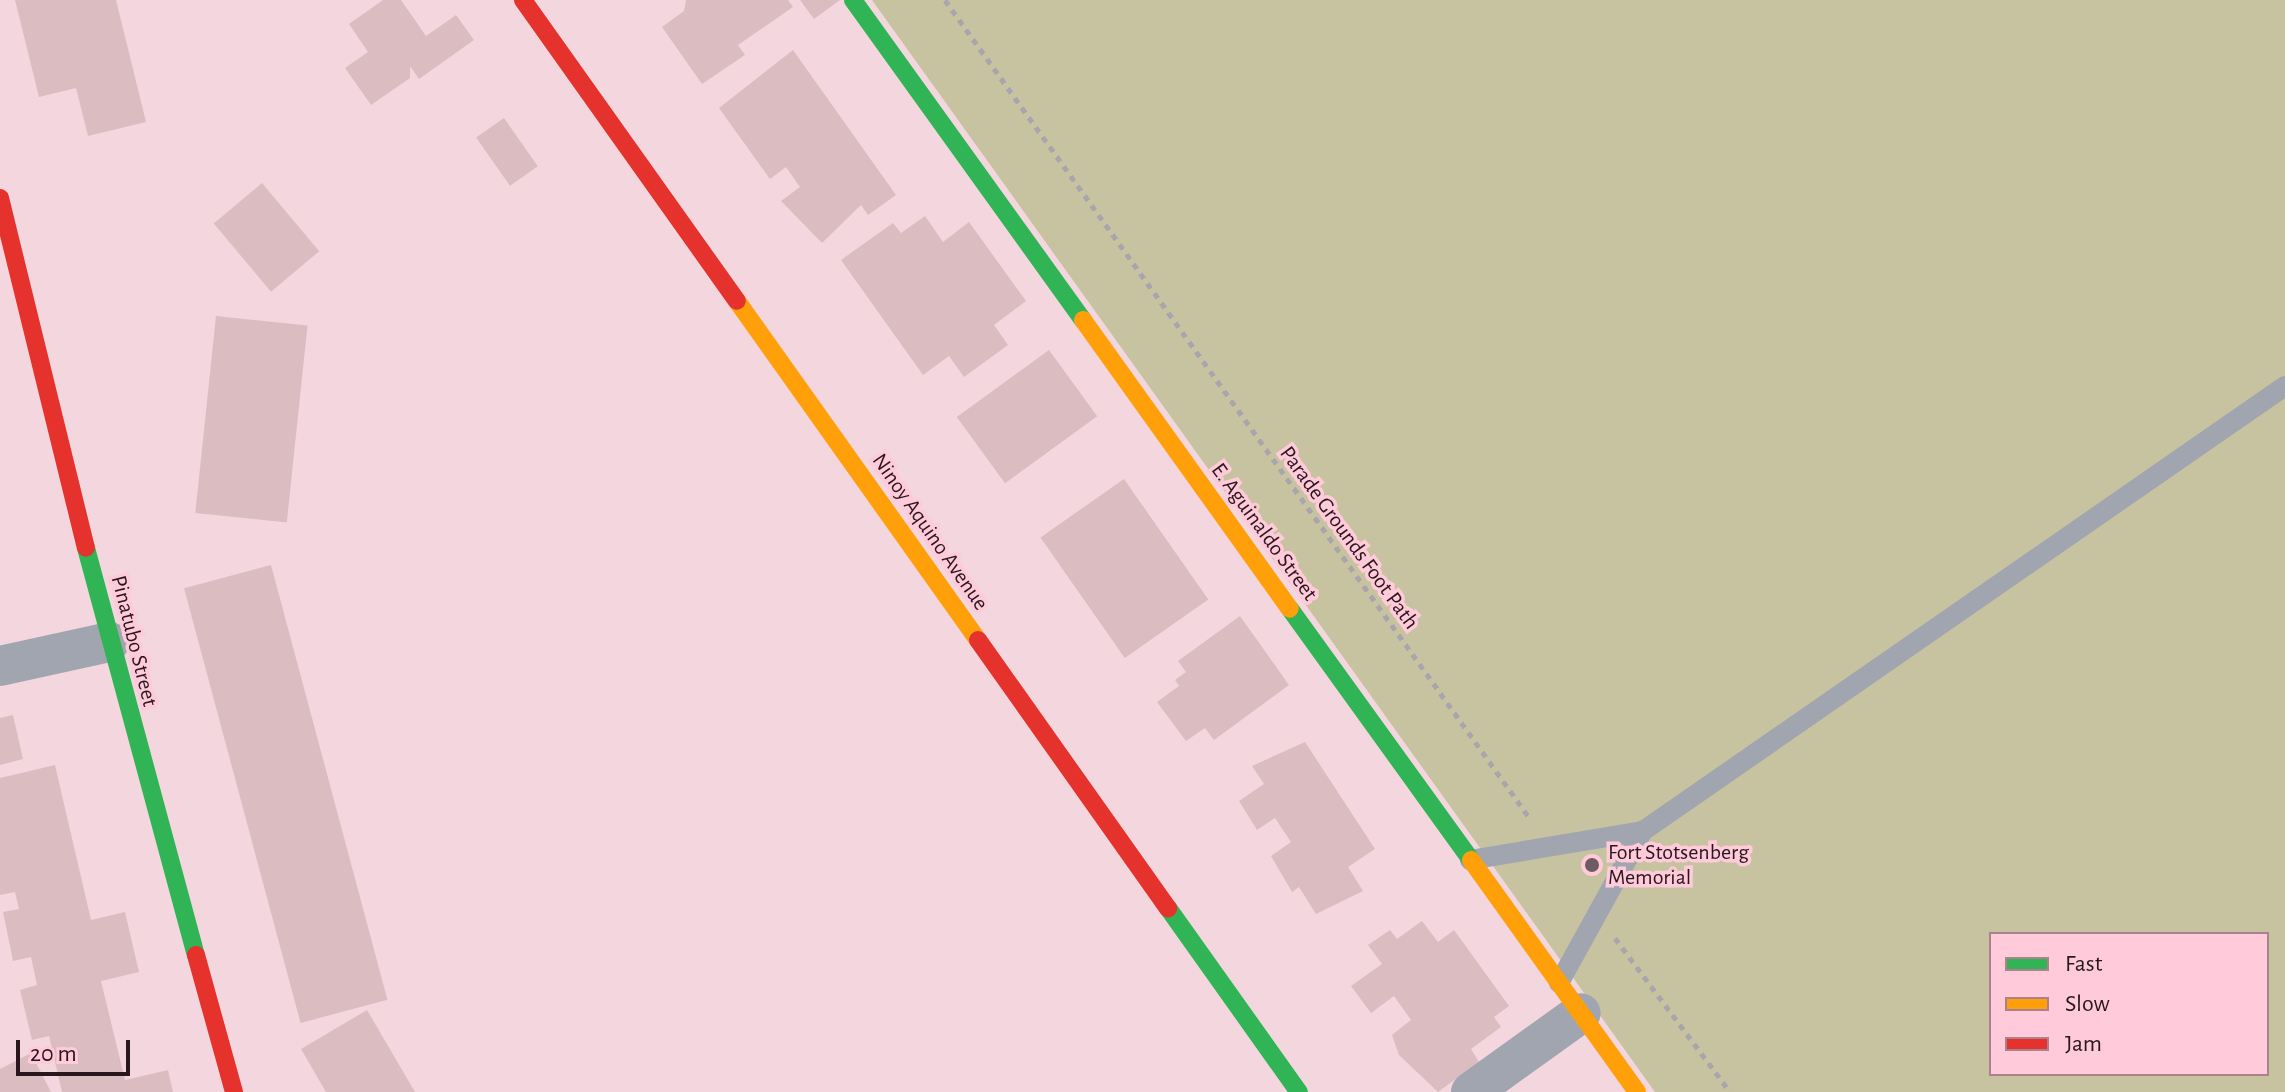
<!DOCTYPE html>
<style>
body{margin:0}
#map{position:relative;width:2285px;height:1092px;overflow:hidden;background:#f3d6de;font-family:"Alegreya Sans",sans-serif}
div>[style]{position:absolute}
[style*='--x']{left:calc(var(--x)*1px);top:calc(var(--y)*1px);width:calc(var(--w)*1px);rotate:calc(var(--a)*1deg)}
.green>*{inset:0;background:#c7c3a0}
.building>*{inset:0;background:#dbbdc1;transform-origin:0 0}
.path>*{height:5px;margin-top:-2.5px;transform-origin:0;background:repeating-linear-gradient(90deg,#a9a5ad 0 6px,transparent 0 12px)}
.lane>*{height:20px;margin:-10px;padding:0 10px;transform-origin:10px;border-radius:10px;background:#a1a5b0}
.street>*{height:40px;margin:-20px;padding:0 20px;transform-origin:20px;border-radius:20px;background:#a1a5b0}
.fast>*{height:18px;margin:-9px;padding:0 9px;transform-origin:9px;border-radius:9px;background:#30b455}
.slow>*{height:18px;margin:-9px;padding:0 9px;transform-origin:9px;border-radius:9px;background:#ff9f0a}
.jam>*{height:18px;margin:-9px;padding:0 9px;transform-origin:9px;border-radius:9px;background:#e5322d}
.dots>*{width:22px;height:22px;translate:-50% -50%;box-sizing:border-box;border:4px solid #ffcad9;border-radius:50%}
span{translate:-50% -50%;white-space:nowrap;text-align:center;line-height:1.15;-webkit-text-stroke:7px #ffcad9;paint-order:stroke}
.street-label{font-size:22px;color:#29171d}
.poi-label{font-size:22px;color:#29171d}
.left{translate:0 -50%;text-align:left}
.legend{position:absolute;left:1989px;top:932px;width:280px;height:144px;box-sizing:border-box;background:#ffcad9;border:2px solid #a9828e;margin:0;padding:10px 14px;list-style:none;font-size:24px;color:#29171d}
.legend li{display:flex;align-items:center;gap:16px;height:40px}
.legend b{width:40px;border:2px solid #a9828e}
.scale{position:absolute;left:16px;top:1040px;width:114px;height:36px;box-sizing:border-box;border:4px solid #29171d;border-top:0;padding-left:10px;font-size:24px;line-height:28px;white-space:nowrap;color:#29171d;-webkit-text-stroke:6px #ffcad9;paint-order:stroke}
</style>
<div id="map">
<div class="green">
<i style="clip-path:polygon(evenodd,872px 0,2285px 0,2285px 1092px,1655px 1092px,872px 0,1991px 934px,2267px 934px,2267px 1074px,1991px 1074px,1991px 934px)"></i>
</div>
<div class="building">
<i style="clip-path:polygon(15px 0,116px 0,146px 122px,88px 136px,76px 88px,39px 97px)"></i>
<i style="clip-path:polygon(383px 0,401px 0,426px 36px,456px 15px,474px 40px,419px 79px,410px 66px,410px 78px,371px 105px,345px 68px,368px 52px,349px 24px)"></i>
<i style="clip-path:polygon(686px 0,788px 0,793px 7px,738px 45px,745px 55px,702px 84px,662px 27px,684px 11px)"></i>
<i style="clip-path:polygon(800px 0,840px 0,814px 19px)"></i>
<i style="clip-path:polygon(793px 50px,896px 195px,868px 215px,861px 205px,822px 243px,781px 201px,800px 187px,786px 167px,770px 179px,719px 108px)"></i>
<i style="left:504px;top:118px;width:59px;height:34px;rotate:55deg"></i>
<i style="left:262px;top:183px;width:89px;height:63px;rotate:50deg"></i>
<i style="clip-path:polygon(925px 216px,943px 242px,969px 222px,1026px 301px,994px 325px,1008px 345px,964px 377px,949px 356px,923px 375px,841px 260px,893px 223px,901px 233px)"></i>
<i style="left:216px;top:316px;width:92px;height:198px;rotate:6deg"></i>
<i style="left:1049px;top:350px;width:82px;height:114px;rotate:54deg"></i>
<i style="left:1124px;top:479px;width:147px;height:102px;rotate:55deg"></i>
<i style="left:271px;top:565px;width:450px;height:90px;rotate:75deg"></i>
<i style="clip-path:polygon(1240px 616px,1289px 685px,1214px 740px,1205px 728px,1186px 741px,1157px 702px,1179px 686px,1175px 680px,1186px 672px,1178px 661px)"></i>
<i style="clip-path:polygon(13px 715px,23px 759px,0 765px,0 718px)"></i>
<i style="clip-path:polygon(1305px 742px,1375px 849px,1348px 867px,1363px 891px,1316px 914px,1299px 887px,1292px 892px,1271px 856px,1291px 842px,1275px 818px,1257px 830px,1239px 801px,1264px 784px,1252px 766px)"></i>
<i style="clip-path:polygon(55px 765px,91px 920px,125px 912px,139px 972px,101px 981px,125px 1080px,168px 1070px,173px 1092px,62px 1092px,49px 1036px,32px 1040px,20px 990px,37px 985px,31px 957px,13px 961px,3px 912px,19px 909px,15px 892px,0 895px,0 778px)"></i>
<i style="clip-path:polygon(1422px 921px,1438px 942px,1454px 930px,1509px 1006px,1494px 1017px,1501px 1027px,1471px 1049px,1479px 1062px,1438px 1092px,1399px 1055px,1392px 1035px,1411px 1020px,1394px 996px,1371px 1013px,1351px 986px,1382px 964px,1368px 945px,1390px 930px,1397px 939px)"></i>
<i style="clip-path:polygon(367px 1010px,415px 1092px,326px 1092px,301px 1049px)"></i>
<i style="clip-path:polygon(31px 1053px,51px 1092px,0 1092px,0 1069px)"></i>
</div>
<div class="path">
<i style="--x:945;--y:0;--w:1008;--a:54.45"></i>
<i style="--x:1615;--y:938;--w:192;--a:53.2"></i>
</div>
<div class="lane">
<i style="--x:1470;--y:860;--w:175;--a:-9.5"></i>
<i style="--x:1643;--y:831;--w:781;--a:-34.73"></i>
<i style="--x:1559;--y:983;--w:174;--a:-61.1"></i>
</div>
<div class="street">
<i style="--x:0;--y:666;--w:112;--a:-12.4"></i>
<i style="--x:1471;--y:1092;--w:135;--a:-35.7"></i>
</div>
<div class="fast">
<i style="--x:853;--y:0;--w:394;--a:54.3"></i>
<i style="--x:86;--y:548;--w:422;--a:74.9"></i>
<i style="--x:1290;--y:609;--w:309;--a:54.2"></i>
<i style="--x:1168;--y:908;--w:226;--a:54.6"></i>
</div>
<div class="slow">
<i style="--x:737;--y:301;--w:416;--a:54.6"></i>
<i style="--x:1083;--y:320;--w:355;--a:54.4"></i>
<i style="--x:1471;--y:860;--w:285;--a:54.4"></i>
</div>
<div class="jam">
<i style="--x:523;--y:0;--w:369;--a:54.6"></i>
<i style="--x:0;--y:198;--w:360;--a:76.2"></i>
<i style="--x:978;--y:640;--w:329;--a:54.7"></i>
<i style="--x:196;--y:955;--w:142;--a:74.5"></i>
</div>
<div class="dots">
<i style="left:1592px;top:865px;background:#705a61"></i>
</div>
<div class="street-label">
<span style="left:930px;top:532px;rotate:55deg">Ninoy Aquino Avenue</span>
<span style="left:1264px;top:532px;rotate:54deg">E. Aguinaldo Street</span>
<span style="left:1349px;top:538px;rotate:54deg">Parade Grounds Foot Path</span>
<span style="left:134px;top:641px;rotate:76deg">Pinatubo Street</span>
</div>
<div class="poi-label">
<span class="left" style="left:1608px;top:865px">Fort Stotsenberg<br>Memorial</span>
</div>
<ul class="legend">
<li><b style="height:10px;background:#30b455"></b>Fast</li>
<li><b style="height:10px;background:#ff9f0a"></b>Slow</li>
<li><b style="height:10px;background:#e5322d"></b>Jam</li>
</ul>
<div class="scale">20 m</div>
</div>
